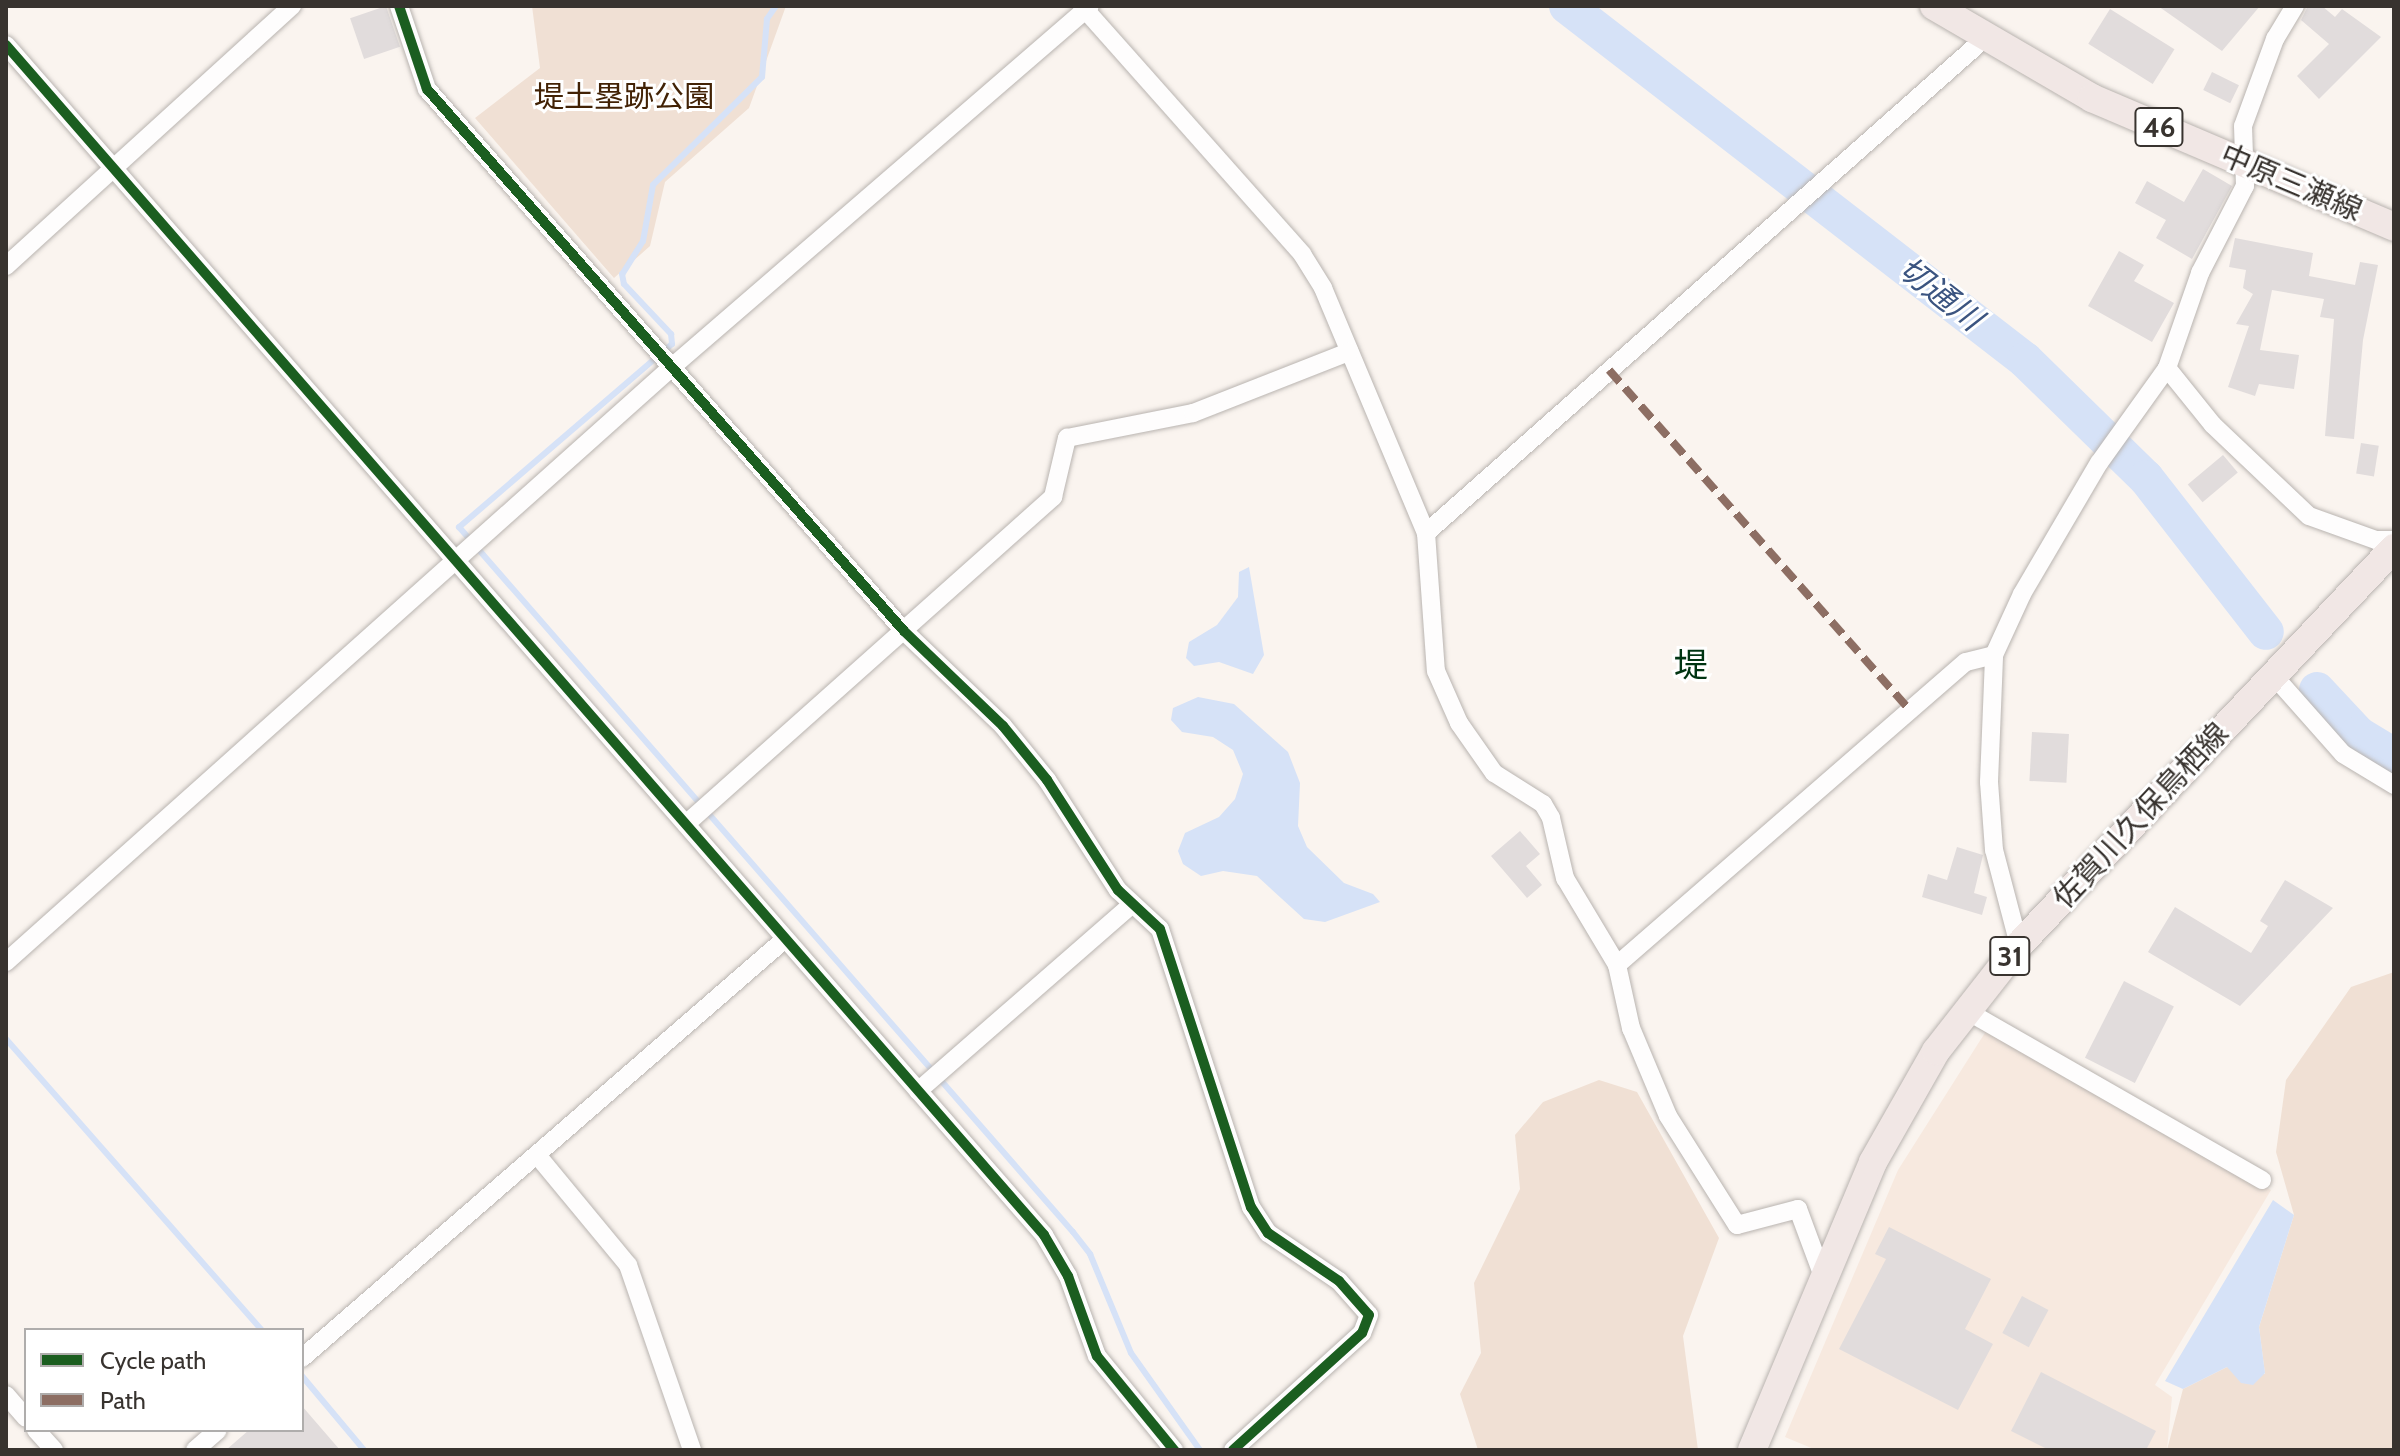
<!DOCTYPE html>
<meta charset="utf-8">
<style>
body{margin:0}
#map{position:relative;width:2400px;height:1456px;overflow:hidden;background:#faf4ef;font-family:Cabin,"Noto Sans JP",sans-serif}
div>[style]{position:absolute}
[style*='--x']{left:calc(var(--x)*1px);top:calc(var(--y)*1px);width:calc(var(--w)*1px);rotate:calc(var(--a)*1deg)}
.built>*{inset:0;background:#f7e9df}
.green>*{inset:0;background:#f0e0d4}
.water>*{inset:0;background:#d6e2f7}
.stream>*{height:6px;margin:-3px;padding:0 3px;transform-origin:3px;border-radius:3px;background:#d6e2f7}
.river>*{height:36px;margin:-18px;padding:0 18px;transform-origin:18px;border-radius:18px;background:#d6e2f7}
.building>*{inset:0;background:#e1dcdc;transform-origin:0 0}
.roads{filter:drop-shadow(0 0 2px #b9b4b0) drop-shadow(0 0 2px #b9b4b0)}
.street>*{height:18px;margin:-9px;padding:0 9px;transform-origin:9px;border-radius:9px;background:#fefdfd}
.primary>*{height:28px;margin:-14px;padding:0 14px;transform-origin:14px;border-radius:14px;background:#f1e7e5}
.quiet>*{height:8px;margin-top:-4px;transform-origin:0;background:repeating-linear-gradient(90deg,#8d6e63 0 16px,transparent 0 24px)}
.cycleway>*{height:10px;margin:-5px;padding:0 5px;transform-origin:5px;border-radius:5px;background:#1b5e20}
span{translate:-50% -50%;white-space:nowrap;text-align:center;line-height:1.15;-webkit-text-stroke:6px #fff;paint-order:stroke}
.shield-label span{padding:2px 6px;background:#fff;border:2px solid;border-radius:6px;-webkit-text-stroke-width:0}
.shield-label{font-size:28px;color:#38332f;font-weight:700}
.park-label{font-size:30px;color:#422205}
.street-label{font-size:30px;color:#38332f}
.water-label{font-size:32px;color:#3b5480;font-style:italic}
.quarter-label{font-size:34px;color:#003412}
.frame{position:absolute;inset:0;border:8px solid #38332f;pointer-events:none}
.legend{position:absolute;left:24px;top:1328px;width:280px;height:104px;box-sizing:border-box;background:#fff;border:2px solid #afadac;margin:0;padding:10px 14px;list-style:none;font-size:24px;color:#38332f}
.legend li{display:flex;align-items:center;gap:16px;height:40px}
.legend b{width:40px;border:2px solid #afadac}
</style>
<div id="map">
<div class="built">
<i style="clip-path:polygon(1988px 1028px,2271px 1190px,2155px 1385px,2172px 1397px,2167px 1450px,1816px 1450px,1785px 1437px,1898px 1170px)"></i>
</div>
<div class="green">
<i style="clip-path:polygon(532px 6px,786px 6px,749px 108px,665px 182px,650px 246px,614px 278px,475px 118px,540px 68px)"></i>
<i style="clip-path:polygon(2394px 972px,2394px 1450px,2167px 1450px,2183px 1389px,2227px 1367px,2265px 1374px,2259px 1327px,2294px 1215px,2276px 1152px,2286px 1080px,2351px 987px)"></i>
<i style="clip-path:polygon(1599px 1080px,1637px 1092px,1719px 1238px,1683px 1336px,1698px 1450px,1478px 1450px,1460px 1394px,1481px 1353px,1474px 1283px,1520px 1189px,1515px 1135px,1543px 1102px)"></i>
</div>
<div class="water">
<i style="clip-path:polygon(1249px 567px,1264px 655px,1253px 674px,1219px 662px,1194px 666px,1186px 658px,1189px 642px,1217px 625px,1238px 597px,1239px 572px)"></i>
<i style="clip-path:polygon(1198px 697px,1234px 704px,1288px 752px,1300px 783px,1298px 826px,1307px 847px,1344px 883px,1373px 894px,1380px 902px,1325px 922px,1304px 919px,1257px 876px,1223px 871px,1201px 876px,1183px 864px,1178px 851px,1185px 833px,1219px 817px,1235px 799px,1243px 774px,1233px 750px,1213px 737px,1182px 732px,1171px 720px,1173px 708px)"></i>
<i style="clip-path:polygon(2273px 1200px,2294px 1215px,2259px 1327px,2265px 1373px,2253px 1385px,2241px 1383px,2227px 1367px,2183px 1389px,2165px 1381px)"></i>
</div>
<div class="stream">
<i style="--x:776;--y:6;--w:16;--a:125"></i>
<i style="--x:767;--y:19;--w:58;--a:94.9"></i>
<i style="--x:762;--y:77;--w:153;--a:135.3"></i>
<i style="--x:653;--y:185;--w:57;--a:100.1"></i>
<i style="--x:643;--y:241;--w:39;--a:122"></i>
<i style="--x:622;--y:274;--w:10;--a:79"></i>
<i style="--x:624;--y:284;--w:69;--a:46.8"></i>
<i style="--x:671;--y:334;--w:10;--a:84"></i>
<i style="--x:672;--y:344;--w:281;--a:139.3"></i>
<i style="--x:459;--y:527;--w:935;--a:48.95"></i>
<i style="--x:1073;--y:1232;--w:28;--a:52"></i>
<i style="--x:1090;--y:1254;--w:107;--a:67.5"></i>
<i style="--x:1131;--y:1353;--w:119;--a:54.6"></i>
<i style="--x:6;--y:1039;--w:388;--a:48.7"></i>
<i style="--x:302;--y:1376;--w:97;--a:50"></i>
</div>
<div class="river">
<i style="--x:1567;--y:6;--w:579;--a:37.7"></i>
<i style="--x:2025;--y:360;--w:169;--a:44.3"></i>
<i style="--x:2146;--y:478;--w:195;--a:52.1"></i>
<i style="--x:2317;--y:690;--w:60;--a:47"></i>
<i style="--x:2358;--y:734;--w:42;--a:31.4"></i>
</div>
<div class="building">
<i style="left:386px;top:6px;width:43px;height:38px;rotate:71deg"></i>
<i style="clip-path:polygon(2158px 6px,2260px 6px,2222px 51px)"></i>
<i style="clip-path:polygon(2308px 6px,2322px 6px,2335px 17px,2342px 9px,2381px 37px,2319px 99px,2297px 76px,2329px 44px,2301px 20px)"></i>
<i style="left:2110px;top:9px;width:76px;height:41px;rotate:32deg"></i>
<i style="left:2212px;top:72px;width:30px;height:20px;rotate:26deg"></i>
<i style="clip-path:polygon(2203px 169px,2232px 186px,2192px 259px,2156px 238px,2166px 220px,2135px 203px,2147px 181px,2184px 202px)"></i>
<i style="clip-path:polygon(2235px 238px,2313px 253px,2309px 276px,2355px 285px,2360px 262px,2378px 265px,2363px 340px,2354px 439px,2325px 436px,2334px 319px,2320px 317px,2324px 299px,2272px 290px,2260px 350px,2299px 355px,2294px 389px,2259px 384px,2255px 396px,2228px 387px,2249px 326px,2236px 324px,2253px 294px,2243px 288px,2246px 270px,2229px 267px)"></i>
<i style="clip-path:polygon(2119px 251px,2144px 265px,2134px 281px,2174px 303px,2152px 342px,2088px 306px)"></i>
<i style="left:2361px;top:443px;width:18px;height:31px;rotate:9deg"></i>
<i style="left:2223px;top:455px;width:23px;height:46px;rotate:50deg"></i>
<i style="left:2032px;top:732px;width:37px;height:49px;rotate:3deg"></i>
<i style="clip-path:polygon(1520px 831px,1540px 854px,1526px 866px,1542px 885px,1527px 898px,1491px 856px)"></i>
<i style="clip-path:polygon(1957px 847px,1983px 855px,1974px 893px,1987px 897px,1982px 915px,1922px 897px,1928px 874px,1947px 880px)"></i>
<i style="clip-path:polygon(2285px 880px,2333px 908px,2240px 1006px,2148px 952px,2175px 907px,2251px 953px,2268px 926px,2260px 921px)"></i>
<i style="left:2124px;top:981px;width:56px;height:86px;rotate:27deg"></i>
<i style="clip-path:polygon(1889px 1227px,1991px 1279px,1965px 1329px,1993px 1344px,1958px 1410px,1839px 1349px,1886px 1259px,1875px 1254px)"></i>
<i style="left:2022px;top:1296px;width:30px;height:42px;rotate:28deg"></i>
<i style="clip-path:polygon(2041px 1372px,2156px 1431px,2146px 1450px,2049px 1450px,2011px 1431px)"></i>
<i style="clip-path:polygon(302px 1406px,340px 1450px,226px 1450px,249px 1430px,302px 1430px)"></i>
</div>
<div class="roads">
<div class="street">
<i style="--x:399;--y:6;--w:88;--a:71.4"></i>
<i style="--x:427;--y:89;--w:722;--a:48.65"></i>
<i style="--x:904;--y:631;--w:137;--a:43.8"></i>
<i style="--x:1003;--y:726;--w:70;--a:50.8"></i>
<i style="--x:1047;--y:780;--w:131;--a:57.2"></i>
<i style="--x:1118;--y:890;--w:57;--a:42.9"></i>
<i style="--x:1160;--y:929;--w:293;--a:71.9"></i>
<i style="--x:1251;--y:1207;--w:31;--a:57"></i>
<i style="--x:1268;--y:1233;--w:86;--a:34.1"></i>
<i style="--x:1339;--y:1281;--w:45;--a:48.6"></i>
<i style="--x:1369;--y:1315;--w:19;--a:111"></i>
<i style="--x:1362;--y:1333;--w:174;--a:137.8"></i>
<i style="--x:1082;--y:6;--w:332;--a:48.4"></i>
<i style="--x:1302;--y:254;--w:40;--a:58"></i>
<i style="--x:1323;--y:288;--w:266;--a:67.2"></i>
<i style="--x:1426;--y:533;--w:138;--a:85.9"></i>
<i style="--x:1436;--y:671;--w:57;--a:66.1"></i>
<i style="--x:1459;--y:723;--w:61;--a:55"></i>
<i style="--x:1494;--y:773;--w:58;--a:32.3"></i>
<i style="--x:1543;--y:804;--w:16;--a:60"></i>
<i style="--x:1551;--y:818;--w:62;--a:76.9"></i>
<i style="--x:1565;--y:878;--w:101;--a:59.1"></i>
<i style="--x:1617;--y:965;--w:65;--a:77.5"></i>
<i style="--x:1631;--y:1028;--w:95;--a:67.2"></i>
<i style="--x:1668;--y:1116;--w:129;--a:57.7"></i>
<i style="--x:1737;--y:1225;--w:63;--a:-14.7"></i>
<i style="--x:1798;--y:1209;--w:75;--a:69.6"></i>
<i style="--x:6;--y:45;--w:1579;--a:48.9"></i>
<i style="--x:1044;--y:1235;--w:48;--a:59.7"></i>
<i style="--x:1068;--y:1276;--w:85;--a:70.1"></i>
<i style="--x:1097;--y:1356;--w:122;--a:50.7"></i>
<i style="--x:6;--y:266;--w:387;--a:-42.3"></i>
<i style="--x:2167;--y:368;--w:73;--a:51.1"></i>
<i style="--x:2213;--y:425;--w:132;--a:43.5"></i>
<i style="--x:2309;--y:516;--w:71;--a:19.7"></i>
<i style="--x:2376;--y:540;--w:18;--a:0"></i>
<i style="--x:1426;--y:533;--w:745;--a:-41.52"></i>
<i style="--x:2274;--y:676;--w:104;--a:48.5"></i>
<i style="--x:2343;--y:754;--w:60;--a:31.3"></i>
<i style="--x:686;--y:824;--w:492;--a:-41.7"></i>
<i style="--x:1053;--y:497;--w:61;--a:-76.7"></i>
<i style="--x:1067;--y:438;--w:128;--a:-11.2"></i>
<i style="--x:1193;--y:413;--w:168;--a:-21.4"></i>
<i style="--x:2019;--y:945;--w:98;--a:-104.7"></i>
<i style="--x:1994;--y:850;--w:68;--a:-94.2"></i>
<i style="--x:1989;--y:782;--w:127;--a:-87.7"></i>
<i style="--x:1994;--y:655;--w:67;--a:-65.3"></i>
<i style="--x:2022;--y:594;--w:152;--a:-59.6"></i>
<i style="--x:2099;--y:463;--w:117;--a:-54.4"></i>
<i style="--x:2167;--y:368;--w:101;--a:-70.8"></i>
<i style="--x:2200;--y:273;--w:98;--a:-62.7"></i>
<i style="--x:2245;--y:186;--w:60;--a:-91.9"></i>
<i style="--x:2243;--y:126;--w:93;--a:-69.8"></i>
<i style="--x:2275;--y:39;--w:39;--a:-59"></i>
<i style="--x:6;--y:962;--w:893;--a:-41.78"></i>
<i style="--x:672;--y:367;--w:552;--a:-40.82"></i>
<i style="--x:1617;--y:965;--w:462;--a:-41"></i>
<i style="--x:1966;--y:662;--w:29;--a:-14"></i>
<i style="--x:1967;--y:1011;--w:340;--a:29.8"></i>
<i style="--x:918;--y:1091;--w:283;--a:-41.1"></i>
<i style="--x:537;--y:1155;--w:143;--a:50.4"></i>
<i style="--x:628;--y:1265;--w:196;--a:70.9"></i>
<i style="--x:302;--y:1358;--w:639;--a:-40.94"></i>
<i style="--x:6;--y:1395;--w:30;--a:49"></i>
<i style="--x:36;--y:1430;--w:27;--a:48"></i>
<i style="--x:195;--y:1450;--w:30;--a:-41"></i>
</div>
<div class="primary">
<i style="--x:1934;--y:6;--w:183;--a:30.2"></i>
<i style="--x:2092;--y:98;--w:328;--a:23.1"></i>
<i style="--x:1752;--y:1450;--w:312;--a:-67.2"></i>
<i style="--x:1873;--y:1162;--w:128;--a:-60.4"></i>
<i style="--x:1936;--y:1051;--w:135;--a:-51.9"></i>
<i style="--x:2019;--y:945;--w:546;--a:-46.63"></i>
</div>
</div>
<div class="quiet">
<i style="--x:1609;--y:370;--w:454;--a:48.5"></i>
</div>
<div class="cycleway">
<i style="--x:399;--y:6;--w:88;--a:71.4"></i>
<i style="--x:427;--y:89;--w:722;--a:48.65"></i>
<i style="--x:904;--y:631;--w:137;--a:43.8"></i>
<i style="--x:1003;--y:726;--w:70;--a:50.8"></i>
<i style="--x:1047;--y:780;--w:131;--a:57.2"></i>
<i style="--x:1118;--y:890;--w:57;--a:42.9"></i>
<i style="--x:1160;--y:929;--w:293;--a:71.9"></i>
<i style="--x:1251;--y:1207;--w:31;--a:57"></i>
<i style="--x:1268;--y:1233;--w:86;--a:34.1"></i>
<i style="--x:1339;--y:1281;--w:45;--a:48.6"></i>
<i style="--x:1369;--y:1315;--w:19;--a:111"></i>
<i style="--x:1362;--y:1333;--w:174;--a:137.8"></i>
<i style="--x:6;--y:45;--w:1579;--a:48.9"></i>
<i style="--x:1044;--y:1235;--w:48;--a:59.7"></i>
<i style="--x:1068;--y:1276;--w:85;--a:70.1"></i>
<i style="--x:1097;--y:1356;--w:122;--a:50.7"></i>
</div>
<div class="shield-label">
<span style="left:2159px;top:127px">46</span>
<span style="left:2010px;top:956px">31</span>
</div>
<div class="park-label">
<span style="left:624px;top:97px">堤土塁跡公園</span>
</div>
<div class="street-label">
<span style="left:2291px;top:183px;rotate:23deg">中原三瀬線</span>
<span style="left:2141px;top:816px;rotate:-47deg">佐賀川久保鳥栖線</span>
</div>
<div class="water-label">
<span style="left:1940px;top:294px;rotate:38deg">切通川</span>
</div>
<div class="quarter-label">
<span style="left:1691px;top:666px">堤</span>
</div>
<div class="frame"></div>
<ul class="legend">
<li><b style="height:10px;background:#1b5e20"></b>Cycle path</li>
<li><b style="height:10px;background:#8d6e63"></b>Path</li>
</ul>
</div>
